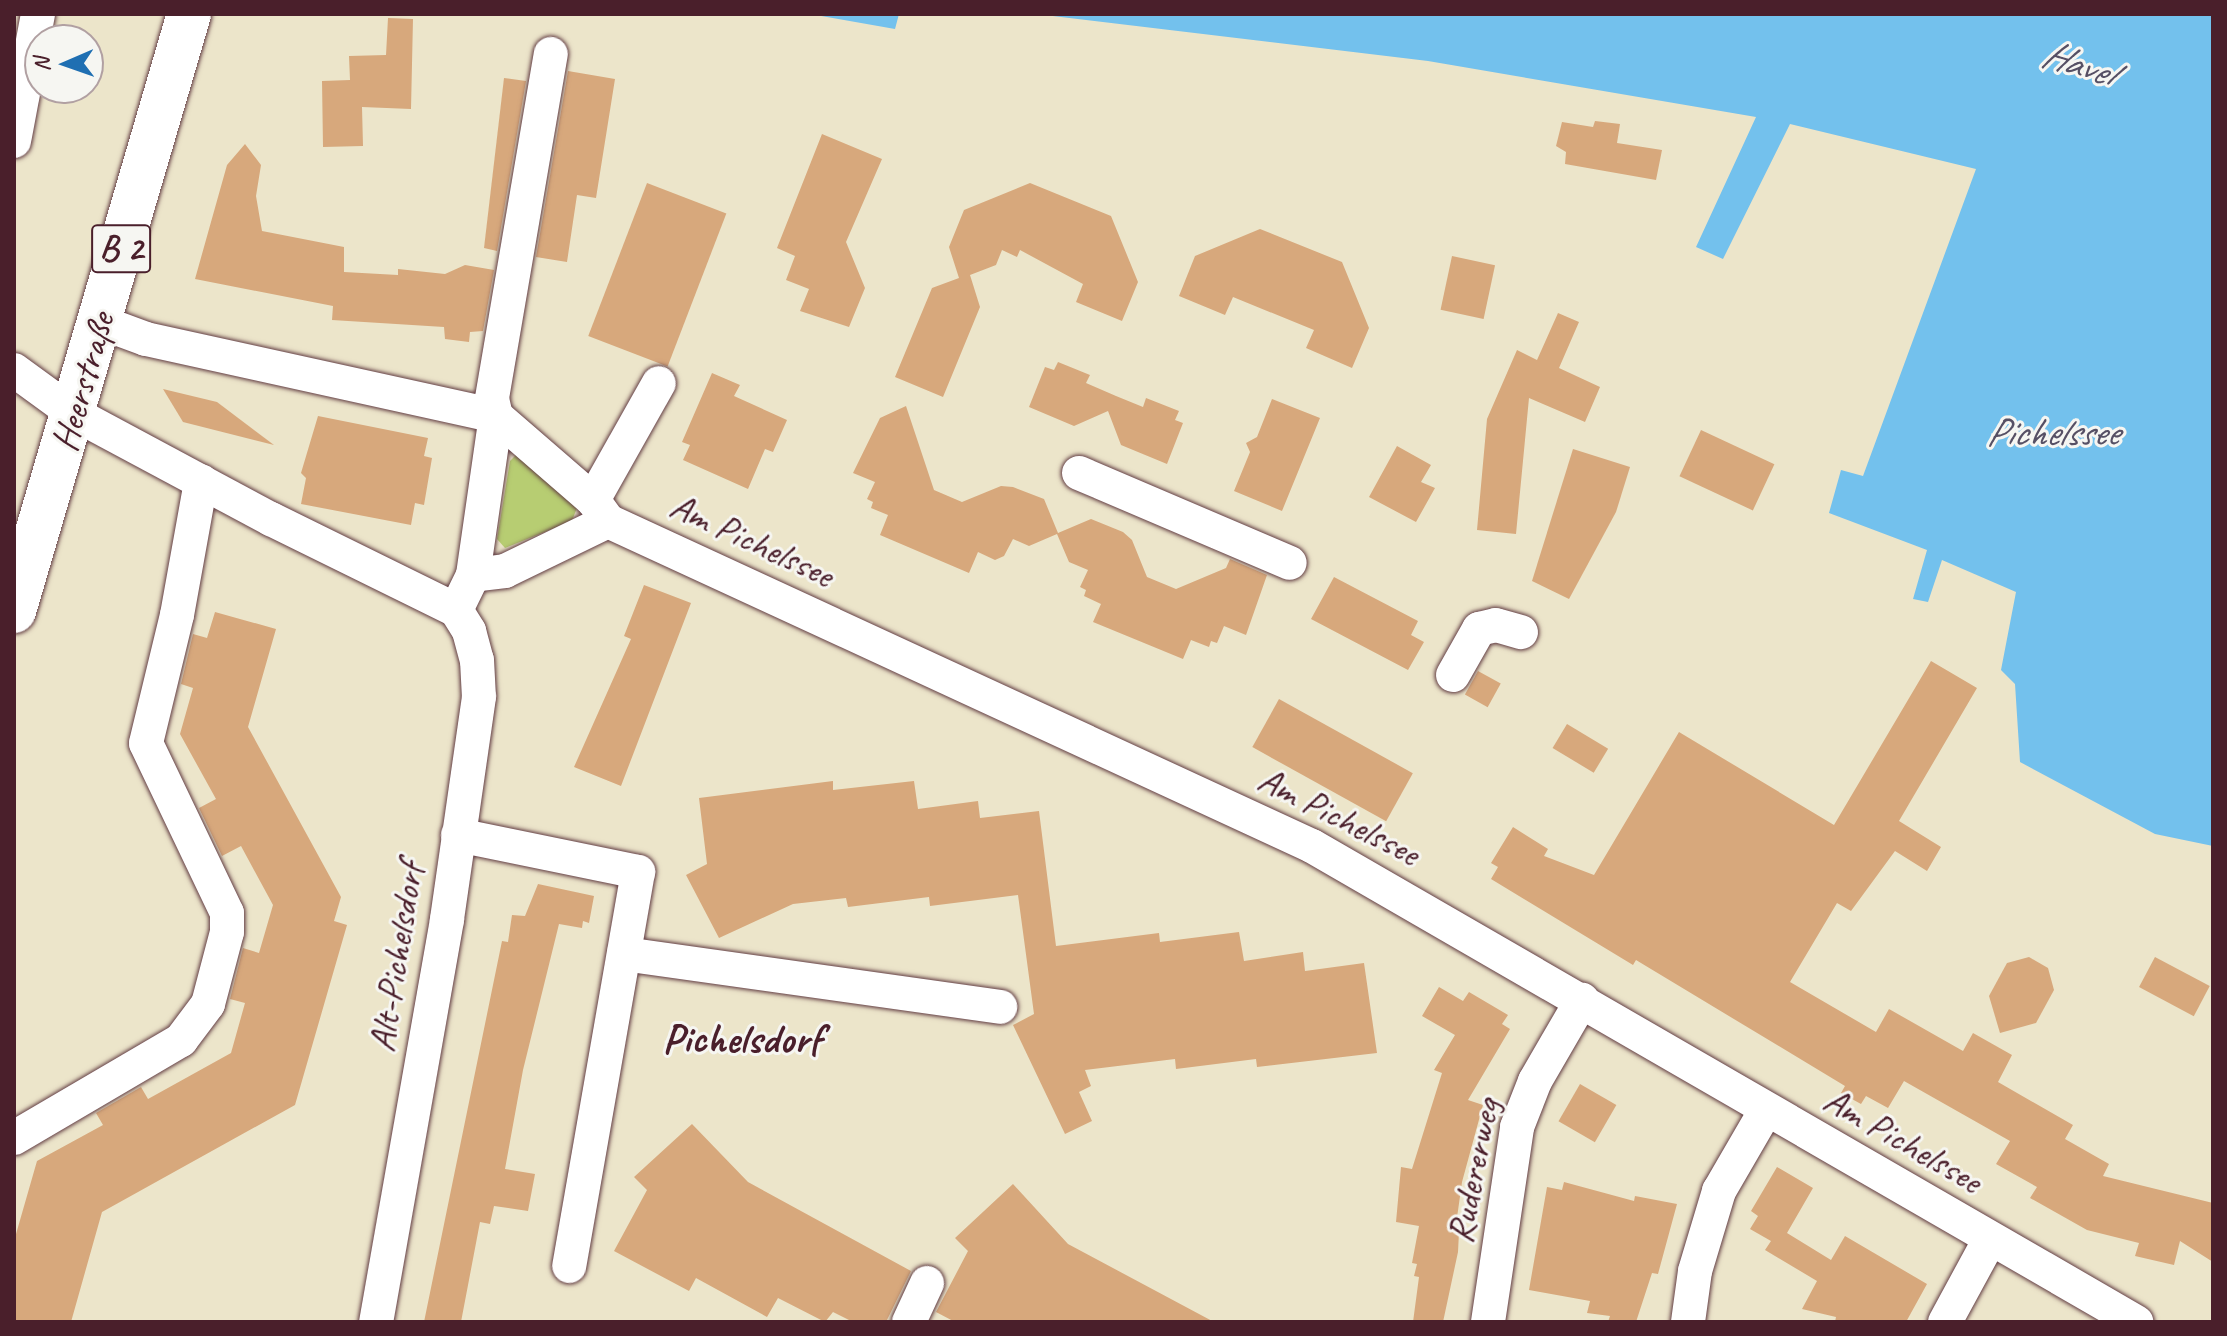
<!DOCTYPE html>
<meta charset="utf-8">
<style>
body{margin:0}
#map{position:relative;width:2227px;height:1336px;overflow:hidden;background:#ece5ca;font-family:Caveat,sans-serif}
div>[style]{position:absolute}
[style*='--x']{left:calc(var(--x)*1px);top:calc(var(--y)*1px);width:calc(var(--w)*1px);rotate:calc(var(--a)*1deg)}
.green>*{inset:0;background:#b7cd72}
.water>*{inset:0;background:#73c1ed}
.building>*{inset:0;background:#d7a87c;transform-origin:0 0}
.roads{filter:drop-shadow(0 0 2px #623d43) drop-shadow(0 0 2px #623d43)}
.minor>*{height:34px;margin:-17px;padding:0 17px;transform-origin:17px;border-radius:17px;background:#fff}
.major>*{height:44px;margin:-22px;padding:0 22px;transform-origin:22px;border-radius:22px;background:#fff}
span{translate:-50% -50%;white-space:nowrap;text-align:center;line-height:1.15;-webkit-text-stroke:6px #f6f6f2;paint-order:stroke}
.shield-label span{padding:2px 6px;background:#f6f6f2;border:2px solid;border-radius:6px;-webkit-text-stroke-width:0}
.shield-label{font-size:36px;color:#4a1f2b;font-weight:700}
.street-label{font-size:38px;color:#4a1f2b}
.water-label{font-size:40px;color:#565065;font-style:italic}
.quarter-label{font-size:42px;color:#4a1f2b;font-weight:700}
.frame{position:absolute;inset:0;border:16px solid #4a1f2b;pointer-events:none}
.north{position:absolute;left:24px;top:24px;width:80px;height:80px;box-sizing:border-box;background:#f6f6f2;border:2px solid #b1a0a2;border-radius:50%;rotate:268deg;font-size:22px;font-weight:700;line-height:32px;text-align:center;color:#4a1f2b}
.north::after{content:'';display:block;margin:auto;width:28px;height:36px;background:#1f6fb2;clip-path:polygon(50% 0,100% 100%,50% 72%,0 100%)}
</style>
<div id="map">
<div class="green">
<i style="clip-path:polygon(517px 454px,579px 502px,572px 521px,505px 548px,497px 539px,510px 461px)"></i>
</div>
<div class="water">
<i style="clip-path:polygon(810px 14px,899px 14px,895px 29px)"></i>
<i style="clip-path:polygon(1036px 14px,2213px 14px,2213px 846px,2155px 834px,2020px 762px,2015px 684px,2001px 670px,2016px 592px,1942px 560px,1928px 602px,1913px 599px,1927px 550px,1829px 513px,1841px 470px,1863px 476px,1976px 169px,1790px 124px,1723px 259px,1696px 247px,1756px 117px,1428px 61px)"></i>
</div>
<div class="building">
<i style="clip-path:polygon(388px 18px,413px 19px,411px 109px,362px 107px,363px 146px,323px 147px,322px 81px,350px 80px,349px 56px,386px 55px)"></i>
<i style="clip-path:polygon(568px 71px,615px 79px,596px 198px,577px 195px,567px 262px,536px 257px)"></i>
<i style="clip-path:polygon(504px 78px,526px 81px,497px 251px,484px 248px)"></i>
<i style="clip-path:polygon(1595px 121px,1620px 124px,1617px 143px,1662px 150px,1656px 180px,1565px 164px,1566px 152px,1556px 146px,1562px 122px,1593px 127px)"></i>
<i style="clip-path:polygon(822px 134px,882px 159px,846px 242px,865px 288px,849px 327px,800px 311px,809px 289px,786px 280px,795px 256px,777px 248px)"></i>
<i style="clip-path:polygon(245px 144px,261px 165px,256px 196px,262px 231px,344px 247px,344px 272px,398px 275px,398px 269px,445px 274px,465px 265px,494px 270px,483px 331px,470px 332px,469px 342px,445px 339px,444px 327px,332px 320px,333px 306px,195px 279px,227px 165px)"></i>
<i style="left:647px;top:183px;width:85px;height:164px;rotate:21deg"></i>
<i style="clip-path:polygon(1030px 183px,1111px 216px,1138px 282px,1122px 321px,1076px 302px,1083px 284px,1020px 250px,1017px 257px,1002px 250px,996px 265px,970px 275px,980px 307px,943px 397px,895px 377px,932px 288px,959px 278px,949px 247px,964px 210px)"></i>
<i style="clip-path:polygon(1260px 229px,1342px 262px,1369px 328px,1352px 368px,1306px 348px,1314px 330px,1233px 297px,1225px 315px,1179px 296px,1195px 256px)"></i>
<i style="left:1452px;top:256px;width:44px;height:55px;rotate:12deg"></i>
<i style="clip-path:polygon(1558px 313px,1579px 322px,1559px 368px,1600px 387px,1585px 422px,1529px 398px,1516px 534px,1477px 530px,1487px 419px,1517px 350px,1537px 360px)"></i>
<i style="clip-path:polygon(1058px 362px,1090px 375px,1086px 383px,1116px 396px,1143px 407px,1146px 398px,1179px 411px,1175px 420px,1183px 423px,1167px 464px,1121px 445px,1108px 411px,1074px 426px,1029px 407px,1045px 367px,1054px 370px)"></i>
<i style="clip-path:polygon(712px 373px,740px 385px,734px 396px,787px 420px,773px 452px,765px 449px,748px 489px,683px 460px,690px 445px,682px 442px)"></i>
<i style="clip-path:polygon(163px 389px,217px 402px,274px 445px,183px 422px)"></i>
<i style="clip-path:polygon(1272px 399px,1320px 418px,1282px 511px,1234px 491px,1250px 452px,1246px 443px,1257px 437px)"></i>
<i style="clip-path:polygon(906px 406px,934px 490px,962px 502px,1001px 486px,1013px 487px,1044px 499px,1058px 533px,1091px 519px,1123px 532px,1132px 540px,1147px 577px,1176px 589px,1226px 568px,1230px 559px,1267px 575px,1246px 635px,1224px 626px,1217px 643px,1211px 641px,1209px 647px,1191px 640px,1183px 659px,1093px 622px,1101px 604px,1084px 596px,1086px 590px,1080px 587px,1088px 570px,1069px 562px,1057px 534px,1029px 546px,1013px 539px,1004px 556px,995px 560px,978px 552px,969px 573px,880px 535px,888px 515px,871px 508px,873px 502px,867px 499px,875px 482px,853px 473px,880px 418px)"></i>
<i style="clip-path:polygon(318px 416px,428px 438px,424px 456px,432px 458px,424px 505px,415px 503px,411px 525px,301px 504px,306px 478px,301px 473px)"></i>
<i style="left:1701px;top:430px;width:81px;height:51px;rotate:25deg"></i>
<i style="clip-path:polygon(1397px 446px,1431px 465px,1421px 482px,1435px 488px,1416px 522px,1369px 497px)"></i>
<i style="clip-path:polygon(1573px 449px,1630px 467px,1616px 512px,1569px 599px,1532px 581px)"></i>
<i style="clip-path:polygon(1334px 577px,1418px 621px,1411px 635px,1424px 642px,1408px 670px,1311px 619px)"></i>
<i style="clip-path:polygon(644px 585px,691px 603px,621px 786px,574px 767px,631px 639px,624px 636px)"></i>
<i style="clip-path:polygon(215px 612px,276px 629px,248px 727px,341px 897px,334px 921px,347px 925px,295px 1105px,102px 1212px,71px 1322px,14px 1322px,14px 1241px,37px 1161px,103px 1125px,96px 1113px,141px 1087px,148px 1099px,231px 1053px,245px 1003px,230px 999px,243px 948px,259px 953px,273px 905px,241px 846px,222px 856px,199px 808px,216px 799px,180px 734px,193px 688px,181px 684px,193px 634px,207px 638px)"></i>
<i style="clip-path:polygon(1931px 661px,1977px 688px,1899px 821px,1941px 847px,1927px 871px,1895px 851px,1851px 911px,1837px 903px,1790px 982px,1876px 1032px,1889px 1009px,1963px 1051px,1973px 1033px,2012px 1055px,1998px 1082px,2073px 1125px,2065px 1139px,2109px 1164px,2103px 1176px,2213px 1203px,2213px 1262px,2180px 1241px,2174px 1265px,2135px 1256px,2139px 1243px,2087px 1230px,2030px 1198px,2037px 1187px,1996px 1164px,2010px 1141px,1904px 1081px,1888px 1108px,1866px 1096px,1861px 1104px,1841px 1093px,1845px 1086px,1636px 960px,1633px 965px,1491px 879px,1498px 867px,1491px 863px,1513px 827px,1548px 849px,1544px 856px,1594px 875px,1679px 732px,1834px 825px)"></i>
<i style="left:1478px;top:671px;width:26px;height:27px;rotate:29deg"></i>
<i style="left:1279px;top:699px;width:153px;height:55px;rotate:29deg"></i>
<i style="left:1567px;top:724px;width:48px;height:28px;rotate:31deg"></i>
<i style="clip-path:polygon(833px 781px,833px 790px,914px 781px,918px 809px,978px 801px,980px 818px,1039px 811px,1056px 946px,1159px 933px,1160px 942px,1239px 932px,1244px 961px,1303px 952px,1305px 971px,1364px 963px,1377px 1053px,1257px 1067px,1256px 1059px,1176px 1069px,1175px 1059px,1085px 1070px,1091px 1086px,1079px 1092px,1092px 1121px,1065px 1134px,1013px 1025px,1034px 1014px,1018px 895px,930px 906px,929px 897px,848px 907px,846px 898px,793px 904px,719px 938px,686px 875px,707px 864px,699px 798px)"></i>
<i style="clip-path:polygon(538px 884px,594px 896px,589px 923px,583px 921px,582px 928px,559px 924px,523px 1070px,505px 1169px,535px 1174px,528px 1211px,494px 1206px,490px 1224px,480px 1222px,461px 1322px,424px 1322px,502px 941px,508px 942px,512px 915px,525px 916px)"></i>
<i style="clip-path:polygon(2029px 957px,2048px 968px,2054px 990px,2036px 1023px,2000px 1033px,1989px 996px,2007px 963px)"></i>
<i style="left:2155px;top:957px;width:62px;height:34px;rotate:28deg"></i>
<i style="clip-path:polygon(1439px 987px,1463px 1001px,1469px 992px,1508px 1015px,1502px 1024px,1510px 1029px,1468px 1100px,1483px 1105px,1462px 1182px,1455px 1232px,1459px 1232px,1458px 1252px,1443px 1322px,1413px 1322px,1419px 1277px,1414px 1276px,1417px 1264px,1412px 1263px,1419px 1226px,1396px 1222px,1401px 1167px,1412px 1169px,1442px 1073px,1434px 1070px,1455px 1035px,1422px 1016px)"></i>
<i style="left:1580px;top:1084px;width:42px;height:43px;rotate:30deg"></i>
<i style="clip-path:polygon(692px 1124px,748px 1182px,911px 1271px,886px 1322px,853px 1322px,833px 1312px,825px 1322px,778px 1298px,767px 1317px,696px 1278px,689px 1291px,614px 1251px,647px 1190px,634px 1177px)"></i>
<i style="clip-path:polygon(1777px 1167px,1813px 1188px,1787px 1233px,1831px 1260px,1845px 1236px,1927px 1284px,1906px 1322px,1835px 1322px,1836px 1317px,1802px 1309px,1817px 1281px,1765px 1250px,1771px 1241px,1750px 1229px,1758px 1216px,1751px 1211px)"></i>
<i style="clip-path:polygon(1564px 1182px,1634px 1201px,1635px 1196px,1677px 1204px,1658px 1274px,1652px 1273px,1636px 1322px,1608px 1322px,1610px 1316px,1587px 1313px,1590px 1301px,1529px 1290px,1547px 1187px,1562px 1190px)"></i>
<i style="clip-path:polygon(1013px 1184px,1068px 1244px,1214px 1322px,955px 1322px,936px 1312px,968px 1251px,955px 1238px)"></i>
</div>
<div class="roads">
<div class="minor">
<i style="--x:14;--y:141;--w:129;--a:-79.3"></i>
<i style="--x:100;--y:322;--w:49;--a:20.3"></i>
<i style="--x:146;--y:339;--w:358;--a:12.4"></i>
<i style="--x:496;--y:416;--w:128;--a:40.9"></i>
<i style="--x:593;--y:500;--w:26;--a:54"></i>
<i style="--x:608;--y:521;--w:775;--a:24.78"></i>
<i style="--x:1312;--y:846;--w:952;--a:30.01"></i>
<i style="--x:14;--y:370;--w:73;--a:36.1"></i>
<i style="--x:73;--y:413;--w:225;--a:28.2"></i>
<i style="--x:271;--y:519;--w:206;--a:26.2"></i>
<i style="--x:456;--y:610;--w:25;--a:58"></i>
<i style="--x:469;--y:631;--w:30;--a:75"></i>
<i style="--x:477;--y:660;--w:37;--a:87"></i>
<i style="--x:479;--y:697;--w:225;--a:98.2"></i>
<i style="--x:447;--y:920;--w:408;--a:100"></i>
<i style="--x:1079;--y:473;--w:229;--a:23.1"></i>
<i style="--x:593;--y:500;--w:134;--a:-60.6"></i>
<i style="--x:473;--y:575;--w:32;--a:-7"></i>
<i style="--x:505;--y:571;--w:114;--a:-25.9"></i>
<i style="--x:456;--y:610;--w:39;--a:-64"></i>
<i style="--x:473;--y:575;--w:161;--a:-81.8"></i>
<i style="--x:496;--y:416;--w:18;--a:-103"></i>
<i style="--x:492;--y:398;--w:349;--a:-80.3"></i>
<i style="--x:1453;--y:675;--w:53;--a:-60.5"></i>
<i style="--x:1479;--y:629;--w:17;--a:-13"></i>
<i style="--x:1496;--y:625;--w:26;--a:16"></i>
<i style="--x:458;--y:835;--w:184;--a:11.6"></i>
<i style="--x:638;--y:872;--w:400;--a:99.9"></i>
<i style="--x:624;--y:954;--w:380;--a:8"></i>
<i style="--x:14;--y:1138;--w:194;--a:-30.4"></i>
<i style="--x:181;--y:1040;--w:45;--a:-53.1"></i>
<i style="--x:208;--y:1004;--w:74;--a:-75.2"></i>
<i style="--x:227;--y:932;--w:19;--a:-90"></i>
<i style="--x:227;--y:913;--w:188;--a:-115.5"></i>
<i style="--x:146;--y:743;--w:132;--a:-76.4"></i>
<i style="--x:177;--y:615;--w:136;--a:-79.8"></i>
<i style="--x:909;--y:1322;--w:43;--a:-65.2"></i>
<i style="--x:1488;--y:1322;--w:197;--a:-81.5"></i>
<i style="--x:1517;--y:1127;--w:49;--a:-68.6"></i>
<i style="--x:1535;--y:1081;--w:94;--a:-59.9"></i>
<i style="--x:1688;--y:1322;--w:51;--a:-82.2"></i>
<i style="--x:1695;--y:1271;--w:84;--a:-73.3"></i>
<i style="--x:1719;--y:1191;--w:94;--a:-59.9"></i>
<i style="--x:1945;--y:1322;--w:94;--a:-61.5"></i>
</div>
<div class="major">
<i style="--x:14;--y:611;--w:622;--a:-73.66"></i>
</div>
</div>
<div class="shield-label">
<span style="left:121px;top:249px">B 2</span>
</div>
<div class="street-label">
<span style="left:83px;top:382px;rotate:-74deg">Heerstraße</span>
<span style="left:752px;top:540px;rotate:25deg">Am Pichelssee</span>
<span style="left:1339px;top:816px;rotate:27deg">Am Pichelssee</span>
<span style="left:396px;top:957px;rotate:-81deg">Alt-Pichelsdorf</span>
<span style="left:1903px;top:1140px;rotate:30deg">Am Pichelssee</span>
<span style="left:1473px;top:1171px;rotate:-79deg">Rudererweg</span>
</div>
<div class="water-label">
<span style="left:2078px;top:63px;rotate:18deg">Havel</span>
<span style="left:2052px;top:432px">Pichelssee</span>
</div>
<div class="quarter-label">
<span style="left:742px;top:1039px">Pichelsdorf</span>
</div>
<div class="frame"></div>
<div class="north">N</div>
</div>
